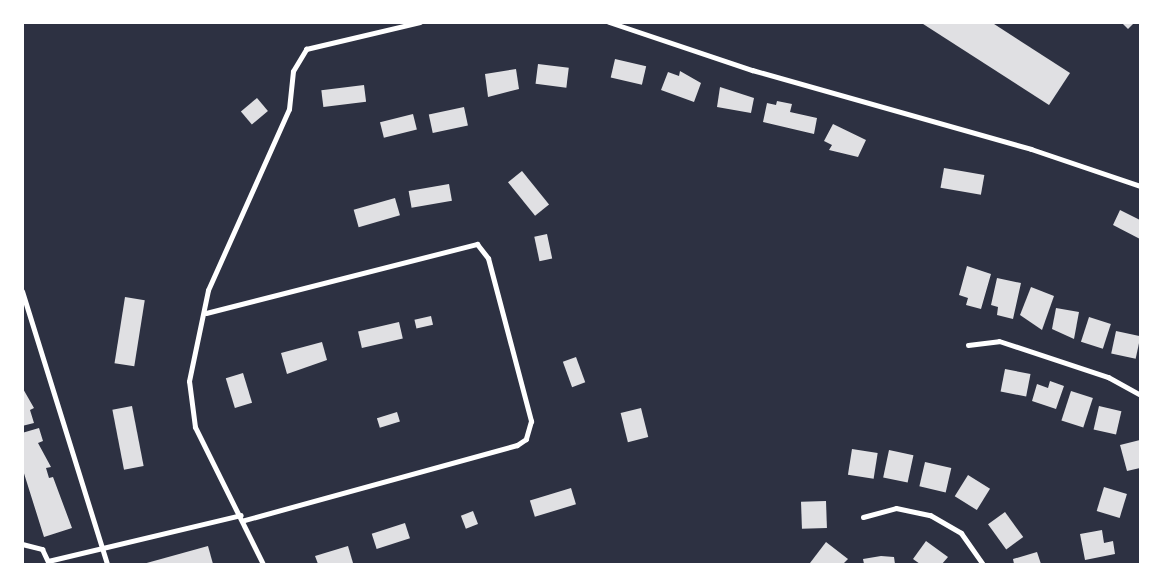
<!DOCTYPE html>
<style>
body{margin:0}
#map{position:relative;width:1163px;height:587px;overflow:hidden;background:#2d3142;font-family:"Roboto Condensed",sans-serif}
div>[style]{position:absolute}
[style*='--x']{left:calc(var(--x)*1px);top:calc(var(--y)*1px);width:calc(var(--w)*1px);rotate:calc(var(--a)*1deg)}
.stream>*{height:4px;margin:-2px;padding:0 2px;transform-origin:2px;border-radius:2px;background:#4f5d75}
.building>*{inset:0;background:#e0e0e3;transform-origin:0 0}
.service>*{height:3px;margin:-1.5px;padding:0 1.5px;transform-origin:1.5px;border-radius:1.5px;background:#fff}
.minor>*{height:5px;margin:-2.5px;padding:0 2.5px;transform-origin:2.5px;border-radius:2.5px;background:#fff}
span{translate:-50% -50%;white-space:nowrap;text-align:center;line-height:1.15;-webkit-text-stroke:4.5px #fff;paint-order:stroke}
.frame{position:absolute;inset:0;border:24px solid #fff;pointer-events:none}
</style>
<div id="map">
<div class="stream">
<i style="--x:22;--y:23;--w:1;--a:-45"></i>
</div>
<div class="building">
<i style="clip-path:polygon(920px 22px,991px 22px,1070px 73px,1049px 105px)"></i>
<i style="clip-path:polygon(1121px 22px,1135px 22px,1128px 29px)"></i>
<i style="left:615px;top:59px;width:32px;height:19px;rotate:13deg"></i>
<i style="left:538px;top:64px;width:31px;height:20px;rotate:7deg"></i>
<i style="clip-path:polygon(516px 69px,519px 89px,488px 97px,485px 74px)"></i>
<i style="clip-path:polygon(680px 71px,701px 83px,694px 102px,661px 90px,668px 72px,679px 76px)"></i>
<i style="left:364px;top:85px;width:17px;height:43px;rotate:83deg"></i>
<i style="clip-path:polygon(720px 87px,754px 98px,751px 113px,717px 107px)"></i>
<i style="left:257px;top:98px;width:17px;height:21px;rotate:50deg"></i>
<i style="clip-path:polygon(777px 101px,792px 104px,790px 112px,817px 118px,814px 134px,763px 122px,767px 103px,776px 105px)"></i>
<i style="left:464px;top:107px;width:19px;height:36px;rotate:78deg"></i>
<i style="left:413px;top:114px;width:16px;height:34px;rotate:76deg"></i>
<i style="clip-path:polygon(833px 124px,866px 140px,858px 157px,829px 150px,832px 145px,824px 141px)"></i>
<i style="left:944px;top:168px;width:41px;height:20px;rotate:10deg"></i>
<i style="left:522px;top:171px;width:43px;height:18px;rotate:51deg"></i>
<i style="left:449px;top:184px;width:17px;height:41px;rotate:80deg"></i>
<i style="left:395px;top:198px;width:18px;height:43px;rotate:74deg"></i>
<i style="clip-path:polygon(1120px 210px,1140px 220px,1140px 239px,1113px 225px)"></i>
<i style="left:547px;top:234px;width:25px;height:13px;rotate:78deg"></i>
<i style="clip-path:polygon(967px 266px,991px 274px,981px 309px,966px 305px,968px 298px,959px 295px)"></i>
<i style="clip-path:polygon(997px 278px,1021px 283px,1013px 319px,997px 315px,998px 307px,991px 305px)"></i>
<i style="clip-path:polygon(1031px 287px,1054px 296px,1042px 330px,1020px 315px)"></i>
<i style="left:125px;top:297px;width:20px;height:67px;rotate:9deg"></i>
<i style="clip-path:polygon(1056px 308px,1079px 312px,1074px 339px,1052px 329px)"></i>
<i style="left:431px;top:316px;width:9px;height:17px;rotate:77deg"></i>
<i style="left:1089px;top:317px;width:23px;height:26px;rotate:18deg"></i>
<i style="left:399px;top:322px;width:17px;height:42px;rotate:77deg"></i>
<i style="left:1116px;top:331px;width:25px;height:23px;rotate:12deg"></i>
<i style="clip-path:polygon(322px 342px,327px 360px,287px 374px,281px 353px)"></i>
<i style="left:576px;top:357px;width:27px;height:14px;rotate:70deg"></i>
<i style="left:1005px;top:369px;width:26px;height:23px;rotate:11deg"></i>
<i style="left:243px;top:373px;width:31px;height:18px;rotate:73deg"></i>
<i style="clip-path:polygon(1050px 381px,1064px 386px,1056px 409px,1032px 401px,1037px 384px,1048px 388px)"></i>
<i style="clip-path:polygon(22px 387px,34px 408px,30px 410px,34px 423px,22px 426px)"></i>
<i style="left:1071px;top:391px;width:23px;height:31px;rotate:18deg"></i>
<i style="left:132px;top:406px;width:61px;height:20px;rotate:79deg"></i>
<i style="left:1099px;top:406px;width:23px;height:24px;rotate:13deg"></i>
<i style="left:641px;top:408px;width:30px;height:21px;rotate:76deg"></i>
<i style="left:397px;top:412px;width:10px;height:21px;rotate:73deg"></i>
<i style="clip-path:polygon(39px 428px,43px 441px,38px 443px,51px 467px,46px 468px,49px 478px,53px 477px,72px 528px,44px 537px,22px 467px,22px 433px)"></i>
<i style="clip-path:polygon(1140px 440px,1140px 468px,1127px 471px,1120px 445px)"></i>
<i style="left:852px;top:449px;width:26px;height:26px;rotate:9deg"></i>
<i style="left:889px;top:450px;width:25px;height:28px;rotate:12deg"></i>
<i style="left:925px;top:462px;width:27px;height:25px;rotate:13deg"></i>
<i style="left:968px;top:475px;width:26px;height:25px;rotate:32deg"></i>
<i style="left:1104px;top:487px;width:24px;height:25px;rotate:17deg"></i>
<i style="left:571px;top:488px;width:17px;height:43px;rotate:73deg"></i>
<i style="left:826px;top:501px;width:27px;height:25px;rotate:88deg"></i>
<i style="left:473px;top:511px;width:14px;height:13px;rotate:69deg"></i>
<i style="left:1005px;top:512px;width:31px;height:21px;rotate:54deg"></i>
<i style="left:405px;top:523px;width:16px;height:35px;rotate:72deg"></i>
<i style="clip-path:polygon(1102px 530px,1104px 543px,1113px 541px,1115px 554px,1085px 560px,1080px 534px)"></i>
<i style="clip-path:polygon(926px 541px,948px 557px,942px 564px,920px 564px,913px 559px)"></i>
<i style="clip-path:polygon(826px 542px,848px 559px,843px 564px,810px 563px)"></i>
<i style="clip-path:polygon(208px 546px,213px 564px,143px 564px)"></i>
<i style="clip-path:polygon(348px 546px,353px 563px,318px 564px,315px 556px)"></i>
<i style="clip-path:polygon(1037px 552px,1041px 564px,1014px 564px,1013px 559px)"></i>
<i style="clip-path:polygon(881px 556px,894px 557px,895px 564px,864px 564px,863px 559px)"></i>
</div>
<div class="service">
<i style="--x:805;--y:22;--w:4;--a:0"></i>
</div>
<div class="minor">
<i style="--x:609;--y:22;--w:151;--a:18.6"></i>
<i style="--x:752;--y:70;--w:290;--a:15.8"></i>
<i style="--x:1031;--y:149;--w:115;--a:18.7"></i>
<i style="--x:22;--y:291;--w:286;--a:72.7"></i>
<i style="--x:206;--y:313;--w:280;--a:-14.3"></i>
<i style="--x:477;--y:244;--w:18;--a:52"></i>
<i style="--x:488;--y:258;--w:169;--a:75.2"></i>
<i style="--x:531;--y:421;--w:19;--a:106"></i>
<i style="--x:526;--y:439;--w:11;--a:146"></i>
<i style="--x:517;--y:445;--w:283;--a:164.6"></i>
<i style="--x:968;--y:345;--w:31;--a:-7"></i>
<i style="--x:999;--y:341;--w:115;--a:18.3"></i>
<i style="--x:1108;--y:377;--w:37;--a:29"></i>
<i style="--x:863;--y:517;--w:34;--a:-15"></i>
<i style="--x:896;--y:508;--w:35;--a:12"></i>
<i style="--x:930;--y:515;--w:36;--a:30"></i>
<i style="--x:961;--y:533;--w:38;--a:55"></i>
<i style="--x:22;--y:544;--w:21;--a:14"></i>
<i style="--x:42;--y:549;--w:17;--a:65"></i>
<i style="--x:48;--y:561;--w:198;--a:-13.4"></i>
<i style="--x:263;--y:564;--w:153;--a:-116.4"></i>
<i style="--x:195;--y:427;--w:46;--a:-97.4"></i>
<i style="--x:189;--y:381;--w:93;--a:-78.2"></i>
<i style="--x:208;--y:290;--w:198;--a:-65.9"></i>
<i style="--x:289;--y:109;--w:38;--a:-84"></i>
<i style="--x:293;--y:71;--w:26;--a:-59"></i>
<i style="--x:306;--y:49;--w:117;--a:-13.3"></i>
</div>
<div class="frame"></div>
</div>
